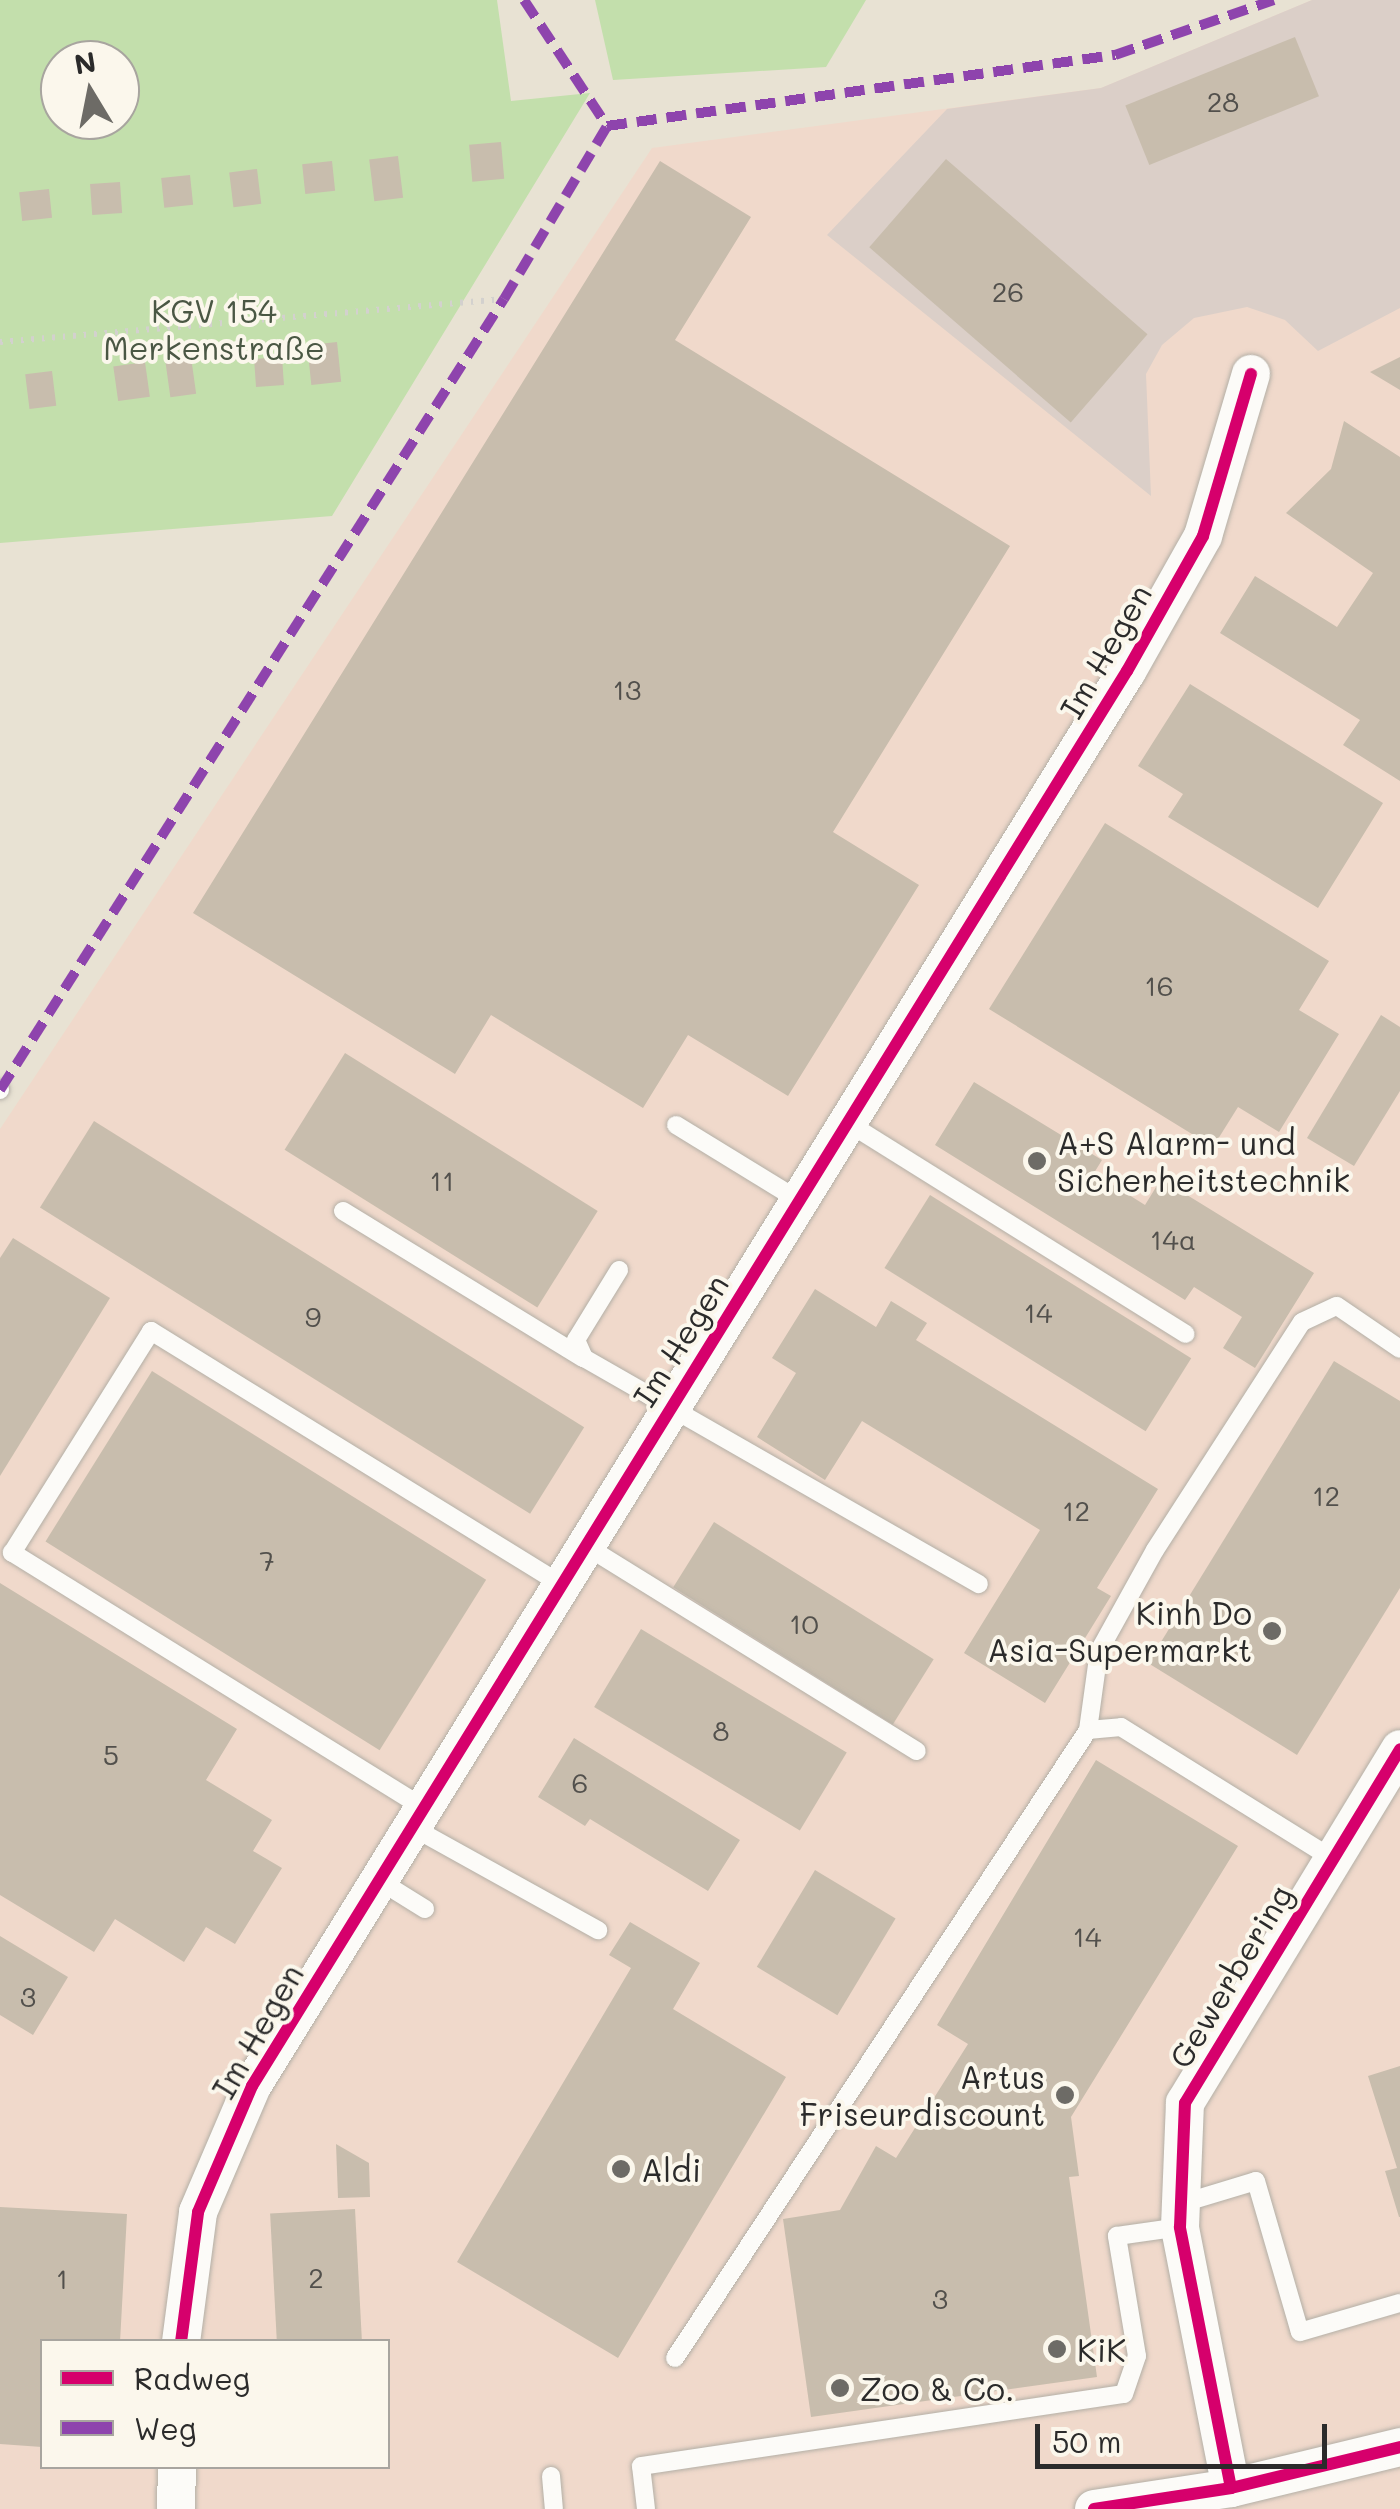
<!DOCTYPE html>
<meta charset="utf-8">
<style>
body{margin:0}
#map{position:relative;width:1400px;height:2509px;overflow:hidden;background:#e8e2d3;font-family:Mali,sans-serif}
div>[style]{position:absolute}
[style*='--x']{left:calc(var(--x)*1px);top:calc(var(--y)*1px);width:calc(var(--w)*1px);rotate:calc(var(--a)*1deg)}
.built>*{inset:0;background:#f0d9cb}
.industrial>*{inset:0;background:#dbcfc8}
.green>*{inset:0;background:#c3dfac}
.building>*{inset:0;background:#c8bdad;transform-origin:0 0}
.path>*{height:6px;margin-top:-3px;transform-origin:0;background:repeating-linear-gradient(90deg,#d3d1ce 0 2.5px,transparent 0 10.5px)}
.roads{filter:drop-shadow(0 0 2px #b3afa6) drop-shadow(0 0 2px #b3afa6)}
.lane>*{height:18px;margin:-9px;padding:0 9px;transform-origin:9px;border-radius:9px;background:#fcfbf8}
.street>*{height:38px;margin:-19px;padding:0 19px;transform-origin:19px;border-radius:19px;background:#fcfbf8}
.quiet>*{height:10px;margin-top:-5px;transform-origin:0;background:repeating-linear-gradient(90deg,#8e44ad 0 20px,transparent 0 30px)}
.cycleway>*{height:12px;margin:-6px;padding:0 6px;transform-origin:6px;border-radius:6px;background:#d6006c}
.dots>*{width:28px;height:28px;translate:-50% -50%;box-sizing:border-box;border:5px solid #fbf7ec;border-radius:50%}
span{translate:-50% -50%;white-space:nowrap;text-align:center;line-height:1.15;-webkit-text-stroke:8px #fbf7ec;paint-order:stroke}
.number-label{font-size:28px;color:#52504c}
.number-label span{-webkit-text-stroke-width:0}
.park-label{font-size:32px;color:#4a5744}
.street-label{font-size:32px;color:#2b2b2b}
.poi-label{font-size:32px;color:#2b2b2b}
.left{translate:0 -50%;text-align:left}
.right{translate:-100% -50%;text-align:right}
.legend{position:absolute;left:40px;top:2339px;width:350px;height:130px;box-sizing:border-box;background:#fbf7ec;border:2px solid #a8a59f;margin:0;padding:12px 18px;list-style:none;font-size:30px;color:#2b2b2b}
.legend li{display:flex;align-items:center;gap:20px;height:50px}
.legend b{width:50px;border:2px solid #a8a59f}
.north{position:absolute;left:40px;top:40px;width:100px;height:100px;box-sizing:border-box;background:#fbf7ec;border:2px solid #a8a59f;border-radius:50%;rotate:350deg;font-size:28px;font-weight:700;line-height:40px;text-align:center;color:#2b2b2b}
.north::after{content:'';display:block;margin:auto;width:35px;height:45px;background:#6d6b66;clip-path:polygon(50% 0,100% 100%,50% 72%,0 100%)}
.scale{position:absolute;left:1035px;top:2424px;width:292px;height:45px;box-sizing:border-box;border:5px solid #2b2b2b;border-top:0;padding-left:12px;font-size:30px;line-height:35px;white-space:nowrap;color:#2b2b2b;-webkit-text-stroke:8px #fbf7ec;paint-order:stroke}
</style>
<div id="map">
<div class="built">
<i style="clip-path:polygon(evenodd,1312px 0,1400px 0,1400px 2509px,0 2509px,0 1129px,652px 148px,1101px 88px,1312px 0,42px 2342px,388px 2342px,388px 2466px,42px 2466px,42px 2342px)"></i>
</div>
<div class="industrial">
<i style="clip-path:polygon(1312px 0,1400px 0,1400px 308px,1318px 351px,1285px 320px,1247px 307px,1194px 318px,1162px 345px,1146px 374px,1151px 496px,827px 235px,947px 109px,1101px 88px)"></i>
</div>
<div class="green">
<i style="clip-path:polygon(evenodd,0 0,497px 0,511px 101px,590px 93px,332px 516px,0 543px,0 0,60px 60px,120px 60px,120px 120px,60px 120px,60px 60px)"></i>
<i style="clip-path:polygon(595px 0,866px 0,826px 67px,613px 80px)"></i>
</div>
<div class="building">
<i style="left:1295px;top:37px;width:64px;height:183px;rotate:68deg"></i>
<i style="left:501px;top:142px;width:37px;height:32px;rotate:85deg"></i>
<i style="left:398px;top:156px;width:42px;height:29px;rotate:83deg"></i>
<i style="left:946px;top:159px;width:267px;height:117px;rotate:41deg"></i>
<i style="left:332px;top:161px;width:30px;height:30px;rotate:84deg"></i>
<i style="clip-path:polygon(660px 161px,751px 217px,675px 340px,1010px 546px,833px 832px,919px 885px,788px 1096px,688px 1035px,643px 1108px,491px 1015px,455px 1074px,193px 913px)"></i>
<i style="left:257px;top:169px;width:35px;height:28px;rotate:83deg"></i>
<i style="left:190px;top:175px;width:30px;height:29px;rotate:84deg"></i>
<i style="left:120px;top:182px;width:31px;height:30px;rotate:86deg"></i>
<i style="left:49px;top:189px;width:29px;height:30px;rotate:84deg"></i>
<i style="left:337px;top:342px;width:40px;height:30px;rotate:84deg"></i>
<i style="left:191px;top:357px;width:37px;height:26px;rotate:82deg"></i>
<i style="left:282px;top:357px;width:28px;height:28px;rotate:86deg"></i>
<i style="clip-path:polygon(1400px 357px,1400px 390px,1370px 372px)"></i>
<i style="left:145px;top:362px;width:35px;height:32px;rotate:82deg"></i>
<i style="left:52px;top:371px;width:35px;height:27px;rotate:83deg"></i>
<i style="clip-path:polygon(1344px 421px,1400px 457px,1400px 781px,1343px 745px,1360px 720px,1220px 633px,1255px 576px,1337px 627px,1373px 573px,1286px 513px,1331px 469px)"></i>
<i style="clip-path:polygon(1190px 684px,1383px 803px,1318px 908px,1168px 817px,1183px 794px,1138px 766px)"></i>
<i style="clip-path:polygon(1105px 823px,1329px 961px,1299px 1010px,1339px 1034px,1279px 1132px,1238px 1107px,1213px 1147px,989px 1009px)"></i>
<i style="clip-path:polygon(1381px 1015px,1400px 1027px,1400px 1091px,1354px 1166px,1307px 1138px)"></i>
<i style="left:345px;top:1053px;width:298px;height:114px;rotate:32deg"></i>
<i style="clip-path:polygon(974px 1082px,1102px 1160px,1094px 1173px,1145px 1205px,1161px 1179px,1314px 1273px,1255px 1368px,1223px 1348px,1242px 1317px,1194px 1287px,1185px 1300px,935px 1145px)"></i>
<i style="left:94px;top:1121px;width:578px;height:102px;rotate:32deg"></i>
<i style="left:930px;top:1195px;width:308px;height:86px;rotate:32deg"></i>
<i style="clip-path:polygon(13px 1238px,110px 1298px,0 1476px,0 1258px)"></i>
<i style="clip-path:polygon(815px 1289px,876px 1327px,891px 1301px,927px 1323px,916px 1340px,1158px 1489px,1097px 1588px,1111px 1596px,1045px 1703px,964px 1653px,1040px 1530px,862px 1421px,825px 1480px,757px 1437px,796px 1373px,772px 1358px)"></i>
<i style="clip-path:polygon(1334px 1361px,1400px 1401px,1400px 1588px,1297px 1755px,1148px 1663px)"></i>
<i style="left:152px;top:1371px;width:394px;height:201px;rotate:32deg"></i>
<i style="left:714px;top:1522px;width:259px;height:77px;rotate:32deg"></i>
<i style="clip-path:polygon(0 1583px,237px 1729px,206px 1780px,272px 1820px,253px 1851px,282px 1868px,235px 1944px,206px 1927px,184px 1962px,115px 1919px,94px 1952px,0 1895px)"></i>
<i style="left:641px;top:1629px;width:240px;height:91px;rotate:31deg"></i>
<i style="clip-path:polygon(574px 1738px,740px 1840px,708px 1891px,590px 1819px,585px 1826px,538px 1797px)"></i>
<i style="clip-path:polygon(1096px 1760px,1238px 1846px,1071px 2117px,1079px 2176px,1069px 2177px,1097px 2377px,811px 2417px,783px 2219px,840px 2210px,876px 2146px,896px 2158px,968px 2044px,937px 2025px)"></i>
<i style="left:815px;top:1870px;width:94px;height:113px;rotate:31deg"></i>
<i style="clip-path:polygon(630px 1922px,700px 1963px,673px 2009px,786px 2077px,618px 2358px,457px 2262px,631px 1968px,609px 1955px)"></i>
<i style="clip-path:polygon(0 1936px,68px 1977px,33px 2035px,0 2015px)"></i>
<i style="clip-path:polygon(1400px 2066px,1400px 2217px,1399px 2217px,1385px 2171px,1397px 2168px,1368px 2076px)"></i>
<i style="clip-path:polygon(336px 2144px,369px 2163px,370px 2197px,338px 2198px)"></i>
<i style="clip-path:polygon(0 2207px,127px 2214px,120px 2342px,42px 2342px,42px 2447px,0 2444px)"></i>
<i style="left:355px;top:2209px;width:133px;height:85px;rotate:87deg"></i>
</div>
<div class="path">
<i style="--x:0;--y:342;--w:506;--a:-4.88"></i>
</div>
<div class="roads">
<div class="lane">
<i style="--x:0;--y:1089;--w:1;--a:90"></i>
<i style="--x:848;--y:1123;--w:398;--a:32"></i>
<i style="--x:676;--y:1125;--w:145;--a:31.5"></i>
<i style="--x:343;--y:1211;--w:281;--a:31.5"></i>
<i style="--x:619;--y:1270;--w:82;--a:121.6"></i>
<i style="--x:576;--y:1340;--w:20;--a:66"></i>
<i style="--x:584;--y:1358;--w:455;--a:29.8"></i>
<i style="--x:586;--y:1546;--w:389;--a:31.8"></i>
<i style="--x:1088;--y:1730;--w:80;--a:-82.1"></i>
<i style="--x:1099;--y:1651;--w:115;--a:-61"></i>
<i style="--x:1155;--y:1550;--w:271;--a:-57.2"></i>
<i style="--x:1302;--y:1322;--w:38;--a:-25"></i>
<i style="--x:1337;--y:1306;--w:76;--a:34.3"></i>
<i style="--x:424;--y:1808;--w:485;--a:-148.2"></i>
<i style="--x:12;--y:1553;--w:262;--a:-57.9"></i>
<i style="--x:151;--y:1331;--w:483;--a:31.7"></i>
<i style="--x:412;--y:1827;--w:213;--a:29"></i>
<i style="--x:380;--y:1881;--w:53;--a:31.9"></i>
<i style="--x:1180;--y:2204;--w:79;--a:-16.8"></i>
<i style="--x:1256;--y:2181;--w:157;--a:73.8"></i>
<i style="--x:1300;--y:2332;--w:104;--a:-16.2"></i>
<i style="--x:675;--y:2358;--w:752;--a:-56.67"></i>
<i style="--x:1088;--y:1730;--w:33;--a:-5"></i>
<i style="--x:1121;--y:1727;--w:250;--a:31.9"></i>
<i style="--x:551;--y:2476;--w:33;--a:85"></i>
<i style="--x:646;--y:2509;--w:43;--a:-96.6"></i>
<i style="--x:641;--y:2466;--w:488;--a:-8.5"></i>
<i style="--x:1124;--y:2394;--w:40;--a:-71.1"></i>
<i style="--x:1137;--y:2356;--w:122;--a:-99.5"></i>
<i style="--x:1117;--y:2236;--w:64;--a:-8.1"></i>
</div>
<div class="street">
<i style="--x:181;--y:2342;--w:131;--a:-82.5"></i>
<i style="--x:198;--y:2212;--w:137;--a:-66.8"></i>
<i style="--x:252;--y:2086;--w:1664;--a:-58.27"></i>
<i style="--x:1127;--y:671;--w:155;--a:-60.6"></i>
<i style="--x:1203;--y:536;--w:169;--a:-73.5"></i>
<i style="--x:1231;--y:2488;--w:266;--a:-101.1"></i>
<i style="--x:1180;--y:2227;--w:124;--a:-87.7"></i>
<i style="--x:1185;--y:2103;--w:414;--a:-58.7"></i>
<i style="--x:176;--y:2509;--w:43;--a:-88.7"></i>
<i style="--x:1094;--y:2509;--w:139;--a:-8.7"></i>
<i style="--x:1231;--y:2488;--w:174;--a:-13.6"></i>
</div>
</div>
<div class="quiet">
<i style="--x:524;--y:0;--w:151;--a:56.6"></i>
<i style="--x:0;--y:1090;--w:938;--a:-57.5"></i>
<i style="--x:504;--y:299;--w:201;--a:-59.2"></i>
<i style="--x:607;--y:126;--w:513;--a:-7.96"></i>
<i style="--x:1115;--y:55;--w:168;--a:-19.1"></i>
</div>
<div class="cycleway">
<i style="--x:181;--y:2342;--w:131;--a:-82.5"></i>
<i style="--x:198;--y:2212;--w:137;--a:-66.8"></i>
<i style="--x:252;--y:2086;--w:1664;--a:-58.27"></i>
<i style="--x:1127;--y:671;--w:155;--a:-60.6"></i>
<i style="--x:1203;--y:536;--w:169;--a:-73.5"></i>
<i style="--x:1231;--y:2488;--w:266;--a:-101.1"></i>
<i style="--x:1180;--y:2227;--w:124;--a:-87.7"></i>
<i style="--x:1185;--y:2103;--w:414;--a:-58.7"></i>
<i style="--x:1094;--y:2509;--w:139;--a:-8.7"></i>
<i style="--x:1231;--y:2488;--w:174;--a:-13.6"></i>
</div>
<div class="dots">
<i style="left:1037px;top:1161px;background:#6d6b66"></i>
<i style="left:1272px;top:1631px;background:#6d6b66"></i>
<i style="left:1065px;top:2095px;background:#6d6b66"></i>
<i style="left:621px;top:2169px;background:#6d6b66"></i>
<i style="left:1057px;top:2349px;background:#6d6b66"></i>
<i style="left:840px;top:2388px;background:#6d6b66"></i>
</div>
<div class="number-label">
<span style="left:1223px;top:101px">28</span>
<span style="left:1008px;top:291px">26</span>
<span style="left:627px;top:689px">13</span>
<span style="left:1159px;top:985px">16</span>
<span style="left:442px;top:1180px">11</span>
<span style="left:1173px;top:1239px">14a</span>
<span style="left:1038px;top:1312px">14</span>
<span style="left:313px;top:1316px">9</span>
<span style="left:1326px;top:1495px">12</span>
<span style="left:1076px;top:1510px">12</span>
<span style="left:267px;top:1560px">7</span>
<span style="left:804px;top:1623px">10</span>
<span style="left:721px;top:1730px">8</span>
<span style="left:111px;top:1754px">5</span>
<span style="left:580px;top:1782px">6</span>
<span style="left:1087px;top:1936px">14</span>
<span style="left:28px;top:1996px">3</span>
<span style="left:316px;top:2277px">2</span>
<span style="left:62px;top:2278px">1</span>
<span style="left:940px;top:2298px">3</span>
</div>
<div class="park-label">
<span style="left:214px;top:329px">KGV 154<br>Merkenstraße</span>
</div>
<div class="street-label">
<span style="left:1105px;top:651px;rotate:-60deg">Im Hegen</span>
<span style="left:680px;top:1340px;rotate:-58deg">Im Hegen</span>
<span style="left:1230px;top:1976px;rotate:-59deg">Gewerbering</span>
<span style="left:257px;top:2031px;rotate:-60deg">Im Hegen</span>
</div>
<div class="poi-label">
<span class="left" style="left:1057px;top:1161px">A+S Alarm- und<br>Sicherheitstechnik</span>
<span class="right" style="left:1252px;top:1631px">Kinh Do<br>Asia-Supermarkt</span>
<span class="right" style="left:1045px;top:2095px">Artus<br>Friseurdiscount</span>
<span class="left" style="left:641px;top:2169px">Aldi</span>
<span class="left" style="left:1077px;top:2349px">KiK</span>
<span class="left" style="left:860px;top:2388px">Zoo &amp; Co.</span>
</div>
<ul class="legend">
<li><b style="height:12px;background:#d6006c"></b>Radweg</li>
<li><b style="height:12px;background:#8e44ad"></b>Weg</li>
</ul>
<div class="north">N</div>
<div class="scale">50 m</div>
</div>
